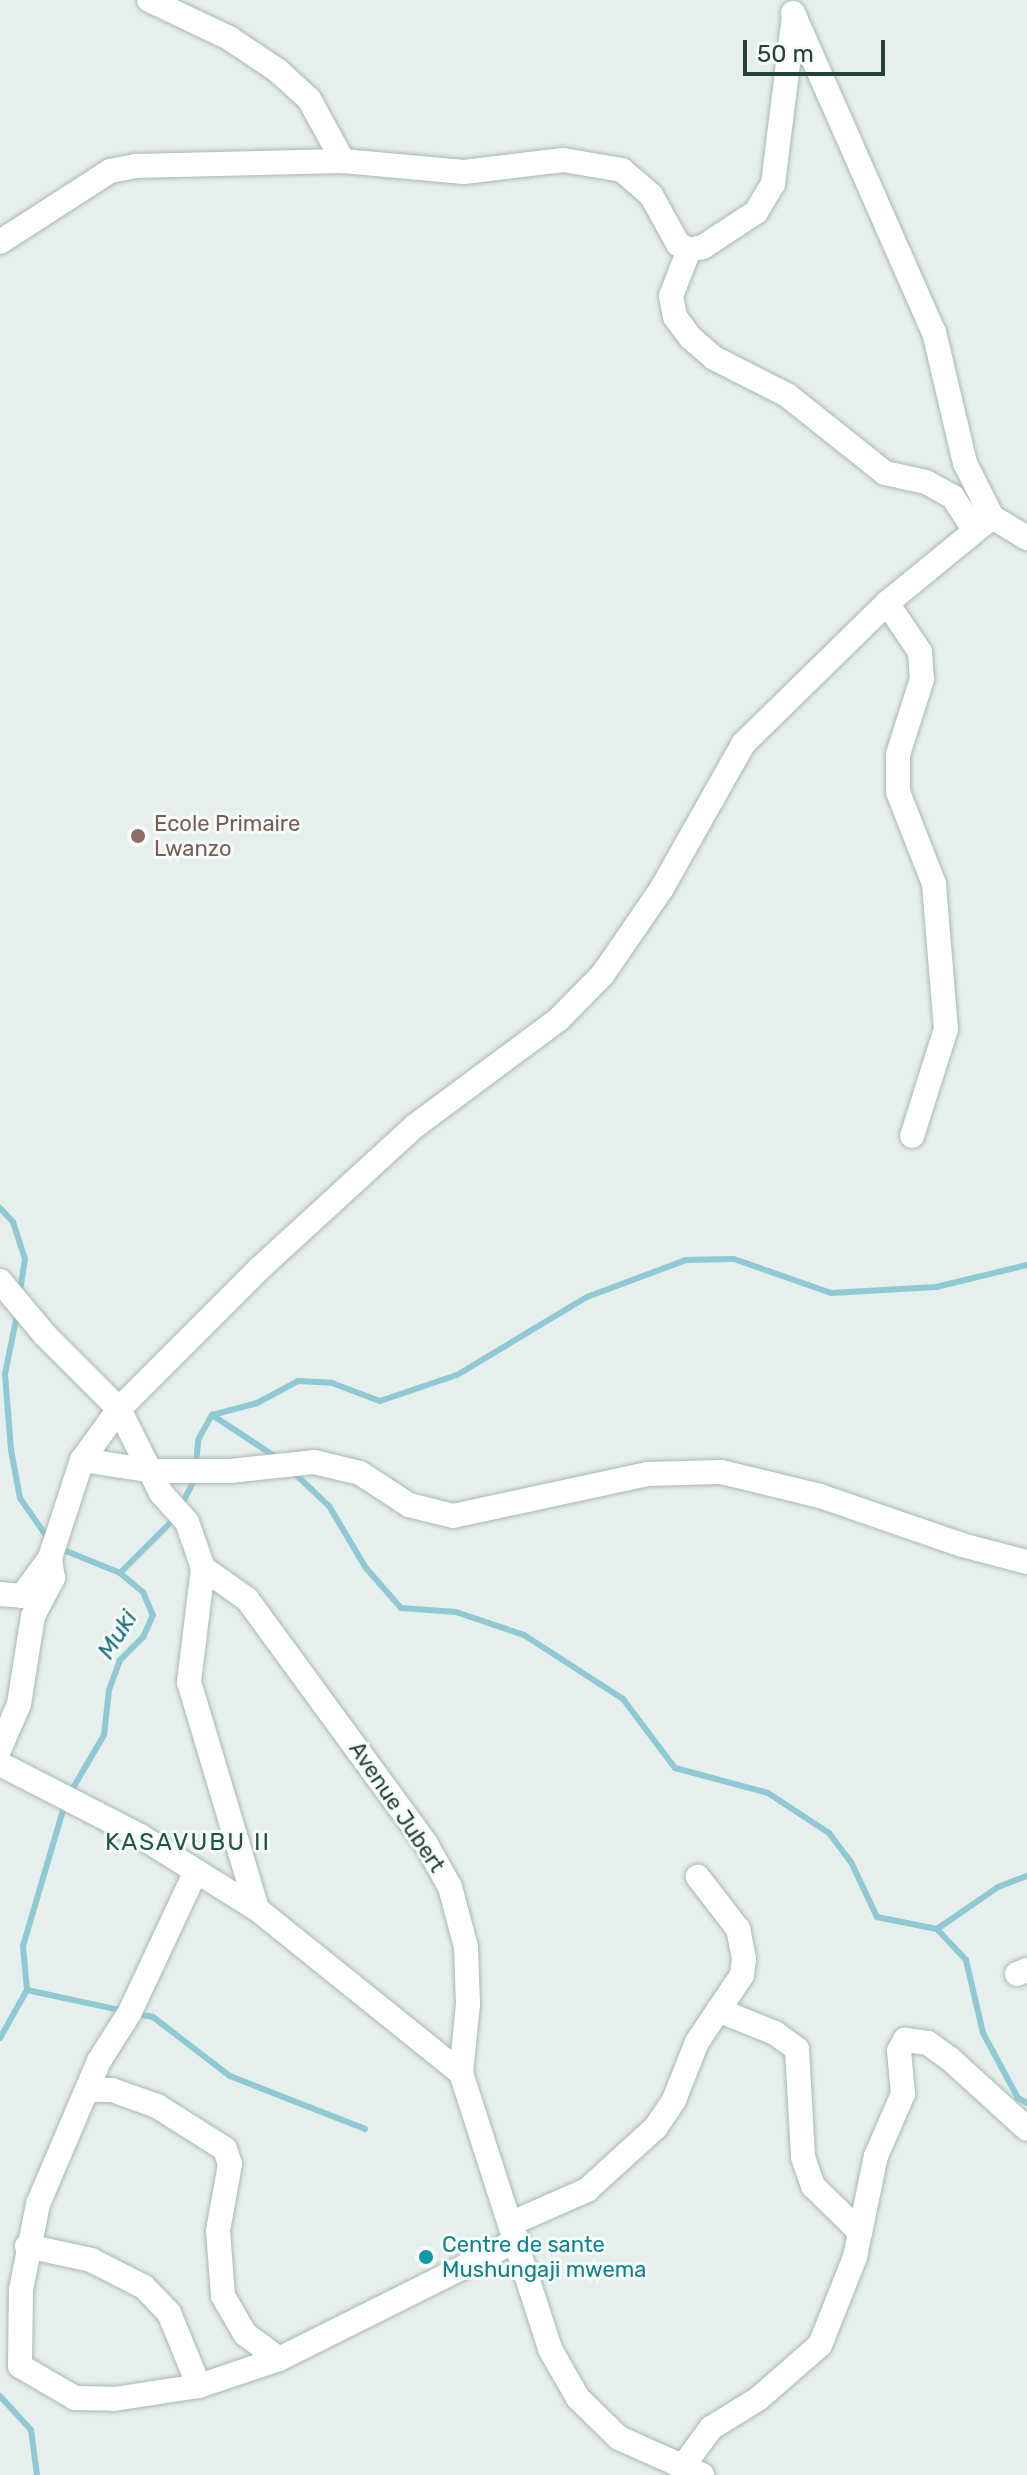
<!DOCTYPE html>
<style>
body{margin:0}
#map{position:relative;width:1027px;height:2475px;overflow:hidden;background:#e6efeb;font-family:Rubik,sans-serif}
div>[style]{position:absolute}
[style*='--x']{left:calc(var(--x)*1px);top:calc(var(--y)*1px);width:calc(var(--w)*1px);rotate:calc(var(--a)*1deg)}
.stream>*{height:6px;margin:-3px;padding:0 3px;transform-origin:3px;border-radius:3px;background:#8ec9d4}
.roads{filter:drop-shadow(0 0 2px #a8b8b2) drop-shadow(0 0 2px #a8b8b2)}
.minor>*{height:24px;margin:-12px;padding:0 12px;transform-origin:12px;border-radius:12px;background:#fff}
.dots>*{width:22px;height:22px;translate:-50% -50%;box-sizing:border-box;border:4px solid #f7fbf9;border-radius:50%}
span{translate:-50% -50%;white-space:nowrap;text-align:center;line-height:1.15;-webkit-text-stroke:6px #f7fbf9;paint-order:stroke}
.education-label{font-size:22px;color:#785e54}
.left{translate:0 -50%;text-align:left}
.street-label{font-size:22px;color:#24423a}
.culture-label{font-size:22px;color:#0d838f}
.water-label{font-size:24px;color:#1c6f80;font-style:italic}
.neighbourhood-label{font-size:24px;color:#1f5548;letter-spacing:2px}
.scale{position:absolute;left:743px;top:40px;width:142px;height:36px;box-sizing:border-box;border:4px solid #24423a;border-top:0;padding-left:10px;font-size:24px;line-height:28px;white-space:nowrap;color:#24423a;-webkit-text-stroke:6px #f7fbf9;paint-order:stroke}
</style>
<div id="map">
<div class="stream">
<i style="--x:0;--y:1208;--w:19;--a:47"></i>
<i style="--x:13;--y:1222;--w:39;--a:72"></i>
<i style="--x:25;--y:1259;--w:33;--a:99"></i>
<i style="--x:17;--y:1315;--w:60;--a:101.5"></i>
<i style="--x:5;--y:1374;--w:76;--a:85.5"></i>
<i style="--x:11;--y:1450;--w:49;--a:79.4"></i>
<i style="--x:20;--y:1498;--w:51;--a:55.4"></i>
<i style="--x:212;--y:1415;--w:80;--a:33.3"></i>
<i style="--x:196;--y:1465;--w:25;--a:-85"></i>
<i style="--x:198;--y:1440;--w:29;--a:-61"></i>
<i style="--x:212;--y:1415;--w:47;--a:-14.9"></i>
<i style="--x:257;--y:1403;--w:47;--a:-28.2"></i>
<i style="--x:298;--y:1381;--w:34;--a:3"></i>
<i style="--x:332;--y:1383;--w:51;--a:20.6"></i>
<i style="--x:380;--y:1401;--w:81;--a:-18.7"></i>
<i style="--x:457;--y:1375;--w:152;--a:-31"></i>
<i style="--x:587;--y:1297;--w:106;--a:-20.5"></i>
<i style="--x:686;--y:1260;--w:48;--a:-1.2"></i>
<i style="--x:734;--y:1259;--w:103;--a:19.3"></i>
<i style="--x:831;--y:1293;--w:105;--a:-3.3"></i>
<i style="--x:936;--y:1287;--w:94;--a:-13.6"></i>
<i style="--x:293;--y:1472;--w:50;--a:43.4"></i>
<i style="--x:329;--y:1506;--w:72;--a:59.2"></i>
<i style="--x:366;--y:1568;--w:53;--a:48.8"></i>
<i style="--x:401;--y:1608;--w:55;--a:4.2"></i>
<i style="--x:456;--y:1612;--w:72;--a:18.7"></i>
<i style="--x:524;--y:1635;--w:118;--a:32.9"></i>
<i style="--x:623;--y:1699;--w:86;--a:53"></i>
<i style="--x:675;--y:1768;--w:96;--a:15"></i>
<i style="--x:768;--y:1793;--w:73;--a:33.3"></i>
<i style="--x:829;--y:1833;--w:36;--a:53"></i>
<i style="--x:851;--y:1862;--w:61;--a:64.7"></i>
<i style="--x:877;--y:1917;--w:61;--a:11.3"></i>
<i style="--x:937;--y:1929;--w:42;--a:46.9"></i>
<i style="--x:966;--y:1960;--w:75;--a:76.9"></i>
<i style="--x:983;--y:2033;--w:74;--a:61.7"></i>
<i style="--x:1018;--y:2098;--w:10;--a:29"></i>
<i style="--x:180;--y:1508;--w:36;--a:-63"></i>
<i style="--x:61;--y:1549;--w:64;--a:22.1"></i>
<i style="--x:120;--y:1573;--w:30;--a:40"></i>
<i style="--x:143;--y:1592;--w:25;--a:67"></i>
<i style="--x:153;--y:1615;--w:24;--a:114"></i>
<i style="--x:143;--y:1637;--w:33;--a:135"></i>
<i style="--x:120;--y:1660;--w:32;--a:110"></i>
<i style="--x:109;--y:1690;--w:45;--a:96.3"></i>
<i style="--x:104;--y:1735;--w:67;--a:120.4"></i>
<i style="--x:120;--y:1573;--w:78;--a:-45"></i>
<i style="--x:937;--y:1929;--w:74;--a:-34.5"></i>
<i style="--x:998;--y:1887;--w:31;--a:-21"></i>
<i style="--x:27;--y:1990;--w:99;--a:12.2"></i>
<i style="--x:135;--y:2014;--w:18;--a:9"></i>
<i style="--x:153;--y:2017;--w:97;--a:37.5"></i>
<i style="--x:230;--y:2076;--w:145;--a:21.4"></i>
<i style="--x:0;--y:2038;--w:55;--a:-60.6"></i>
<i style="--x:27;--y:1990;--w:44;--a:-95.2"></i>
<i style="--x:23;--y:1946;--w:149;--a:-73.6"></i>
<i style="--x:0;--y:2396;--w:46;--a:47.6"></i>
<i style="--x:31;--y:2430;--w:45;--a:82.4"></i>
</div>
<div class="roads">
<div class="minor">
<i style="--x:149;--y:0;--w:89;--a:25.4"></i>
<i style="--x:229;--y:38;--w:58;--a:33.7"></i>
<i style="--x:277;--y:70;--w:43;--a:42.2"></i>
<i style="--x:309;--y:99;--w:71;--a:61.3"></i>
<i style="--x:793;--y:13;--w:349;--a:66.2"></i>
<i style="--x:934;--y:332;--w:135;--a:76.7"></i>
<i style="--x:965;--y:463;--w:60;--a:63.4"></i>
<i style="--x:992;--y:517;--w:41;--a:31"></i>
<i style="--x:0;--y:242;--w:131;--a:-32.8"></i>
<i style="--x:110;--y:171;--w:25;--a:-11"></i>
<i style="--x:135;--y:166;--w:208;--a:-1.4"></i>
<i style="--x:343;--y:161;--w:121;--a:5.2"></i>
<i style="--x:464;--y:172;--w:100;--a:-6.9"></i>
<i style="--x:563;--y:160;--w:60;--a:9.6"></i>
<i style="--x:622;--y:170;--w:38;--a:41"></i>
<i style="--x:651;--y:195;--w:56;--a:61.1"></i>
<i style="--x:678;--y:244;--w:13;--a:29"></i>
<i style="--x:689;--y:250;--w:14;--a:-12"></i>
<i style="--x:703;--y:247;--w:64;--a:-33.4"></i>
<i style="--x:756;--y:212;--w:33;--a:-59"></i>
<i style="--x:773;--y:184;--w:170;--a:-82.9"></i>
<i style="--x:689;--y:250;--w:49;--a:111.4"></i>
<i style="--x:671;--y:296;--w:21;--a:79"></i>
<i style="--x:675;--y:317;--w:26;--a:53"></i>
<i style="--x:691;--y:338;--w:30;--a:41"></i>
<i style="--x:714;--y:358;--w:82;--a:26.9"></i>
<i style="--x:787;--y:395;--w:125;--a:38.5"></i>
<i style="--x:885;--y:473;--w:42;--a:12.4"></i>
<i style="--x:926;--y:482;--w:31;--a:29"></i>
<i style="--x:953;--y:497;--w:40;--a:57.1"></i>
<i style="--x:887;--y:603;--w:59;--a:56"></i>
<i style="--x:920;--y:652;--w:27;--a:86"></i>
<i style="--x:922;--y:679;--w:79;--a:107.7"></i>
<i style="--x:898;--y:754;--w:38;--a:90"></i>
<i style="--x:898;--y:792;--w:99;--a:68.6"></i>
<i style="--x:934;--y:884;--w:145;--a:85.3"></i>
<i style="--x:946;--y:1029;--w:112;--a:107.6"></i>
<i style="--x:0;--y:1281;--w:70;--a:50.2"></i>
<i style="--x:45;--y:1335;--w:105;--a:45"></i>
<i style="--x:119;--y:1409;--w:94;--a:63.4"></i>
<i style="--x:161;--y:1493;--w:39;--a:48"></i>
<i style="--x:187;--y:1522;--w:49;--a:70.8"></i>
<i style="--x:203;--y:1568;--w:54;--a:35.2"></i>
<i style="--x:247;--y:1599;--w:303;--a:53.8"></i>
<i style="--x:426;--y:1844;--w:49;--a:60.8"></i>
<i style="--x:450;--y:1887;--w:62;--a:75.1"></i>
<i style="--x:466;--y:1947;--w:57;--a:88"></i>
<i style="--x:468;--y:2004;--w:69;--a:95.8"></i>
<i style="--x:461;--y:2073;--w:290;--a:72.1"></i>
<i style="--x:550;--y:2349;--w:56;--a:60.3"></i>
<i style="--x:578;--y:2398;--w:57;--a:44.3"></i>
<i style="--x:619;--y:2438;--w:91;--a:24"></i>
<i style="--x:82;--y:1460;--w:72;--a:8.8"></i>
<i style="--x:153;--y:1471;--w:77;--a:0"></i>
<i style="--x:230;--y:1471;--w:84;--a:-6.1"></i>
<i style="--x:314;--y:1462;--w:47;--a:13.4"></i>
<i style="--x:360;--y:1473;--w:59;--a:33.1"></i>
<i style="--x:409;--y:1505;--w:45;--a:14"></i>
<i style="--x:453;--y:1516;--w:198;--a:-12.2"></i>
<i style="--x:647;--y:1474;--w:74;--a:-1.5"></i>
<i style="--x:721;--y:1472;--w:102;--a:13.6"></i>
<i style="--x:820;--y:1496;--w:150;--a:19"></i>
<i style="--x:962;--y:1545;--w:67;--a:14.7"></i>
<i style="--x:203;--y:1568;--w:115;--a:97"></i>
<i style="--x:189;--y:1682;--w:237;--a:73.3"></i>
<i style="--x:0;--y:1594;--w:22;--a:5"></i>
<i style="--x:22;--y:1596;--w:47;--a:-53.6"></i>
<i style="--x:50;--y:1558;--w:103;--a:-71.9"></i>
<i style="--x:82;--y:1460;--w:63;--a:-54"></i>
<i style="--x:119;--y:1409;--w:199;--a:-45"></i>
<i style="--x:260;--y:1268;--w:210;--a:-42.5"></i>
<i style="--x:415;--y:1126;--w:179;--a:-36.6"></i>
<i style="--x:559;--y:1019;--w:63;--a:-45.6"></i>
<i style="--x:603;--y:974;--w:104;--a:-55.5"></i>
<i style="--x:662;--y:888;--w:165;--a:-60.6"></i>
<i style="--x:743;--y:744;--w:202;--a:-44.4"></i>
<i style="--x:887;--y:603;--w:136;--a:-39.3"></i>
<i style="--x:0;--y:1748;--w:48;--a:-66.6"></i>
<i style="--x:19;--y:1704;--w:89;--a:-81"></i>
<i style="--x:33;--y:1616;--w:43;--a:-62.2"></i>
<i style="--x:53;--y:1578;--w:20;--a:-99"></i>
<i style="--x:0;--y:1764;--w:157;--a:27.2"></i>
<i style="--x:140;--y:1836;--w:138;--a:32"></i>
<i style="--x:257;--y:1909;--w:262;--a:38.8"></i>
<i style="--x:196;--y:1871;--w:156;--a:115.1"></i>
<i style="--x:130;--y:2012;--w:58;--a:122.3"></i>
<i style="--x:99;--y:2061;--w:155;--a:113.1"></i>
<i style="--x:38;--y:2204;--w:88;--a:101.2"></i>
<i style="--x:21;--y:2290;--w:76;--a:90.8"></i>
<i style="--x:20;--y:2366;--w:64;--a:30.2"></i>
<i style="--x:75;--y:2398;--w:39;--a:1"></i>
<i style="--x:114;--y:2399;--w:86;--a:-8.7"></i>
<i style="--x:199;--y:2386;--w:84;--a:-18.6"></i>
<i style="--x:279;--y:2359;--w:267;--a:-26.5"></i>
<i style="--x:1017;--y:1974;--w:11;--a:-22"></i>
<i style="--x:718;--y:2010;--w:61;--a:22"></i>
<i style="--x:775;--y:2033;--w:27;--a:36"></i>
<i style="--x:797;--y:2049;--w:108;--a:86.8"></i>
<i style="--x:803;--y:2157;--w:31;--a:71"></i>
<i style="--x:813;--y:2186;--w:66;--a:44.4"></i>
<i style="--x:87;--y:2090;--w:25;--a:0"></i>
<i style="--x:112;--y:2090;--w:48;--a:19.6"></i>
<i style="--x:157;--y:2106;--w:80;--a:32.3"></i>
<i style="--x:225;--y:2149;--w:16;--a:72"></i>
<i style="--x:230;--y:2164;--w:68;--a:100.2"></i>
<i style="--x:218;--y:2231;--w:65;--a:85.6"></i>
<i style="--x:223;--y:2296;--w:44;--a:59.9"></i>
<i style="--x:245;--y:2334;--w:42;--a:36.3"></i>
<i style="--x:512;--y:2223;--w:82;--a:-23.7"></i>
<i style="--x:587;--y:2190;--w:93;--a:-42.4"></i>
<i style="--x:656;--y:2127;--w:32;--a:-56"></i>
<i style="--x:674;--y:2100;--w:62;--a:-68.4"></i>
<i style="--x:697;--y:2042;--w:81;--a:-56.1"></i>
<i style="--x:742;--y:1975;--w:16;--a:-83"></i>
<i style="--x:744;--y:1959;--w:31;--a:-101"></i>
<i style="--x:738;--y:1929;--w:66;--a:-127.6"></i>
<i style="--x:27;--y:2246;--w:66;--a:12.3"></i>
<i style="--x:91;--y:2260;--w:59;--a:27"></i>
<i style="--x:144;--y:2287;--w:36;--a:46"></i>
<i style="--x:169;--y:2313;--w:79;--a:67.7"></i>
<i style="--x:681;--y:2469;--w:51;--a:-53.8"></i>
<i style="--x:711;--y:2428;--w:55;--a:-31.7"></i>
<i style="--x:758;--y:2399;--w:82;--a:-41.1"></i>
<i style="--x:820;--y:2345;--w:95;--a:-68.3"></i>
<i style="--x:855;--y:2257;--w:103;--a:-78.3"></i>
<i style="--x:876;--y:2156;--w:68;--a:-66.5"></i>
<i style="--x:903;--y:2094;--w:43;--a:-95.3"></i>
<i style="--x:899;--y:2051;--w:13;--a:-61"></i>
<i style="--x:905;--y:2040;--w:23;--a:7"></i>
<i style="--x:928;--y:2043;--w:26;--a:36"></i>
<i style="--x:949;--y:2058;--w:105;--a:42.3"></i>
</div>
</div>
<div class="dots">
<i style="left:138px;top:836px;background:#8d6e63"></i>
<i style="left:426px;top:2257px;background:#0f9aa8"></i>
</div>
<div class="education-label">
<span class="left" style="left:154px;top:836px">Ecole Primaire<br>Lwanzo</span>
</div>
<div class="street-label">
<span style="left:397px;top:1807px;rotate:56deg">Avenue Jubert</span>
</div>
<div class="culture-label">
<span class="left" style="left:442px;top:2257px">Centre de sante<br>Mushungaji mwema</span>
</div>
<div class="water-label">
<span style="left:118px;top:1635px;rotate:-58deg">Muki</span>
</div>
<div class="neighbourhood-label">
<span style="left:188px;top:1843px">KASAVUBU II</span>
</div>
<div class="scale">50 m</div>
</div>
